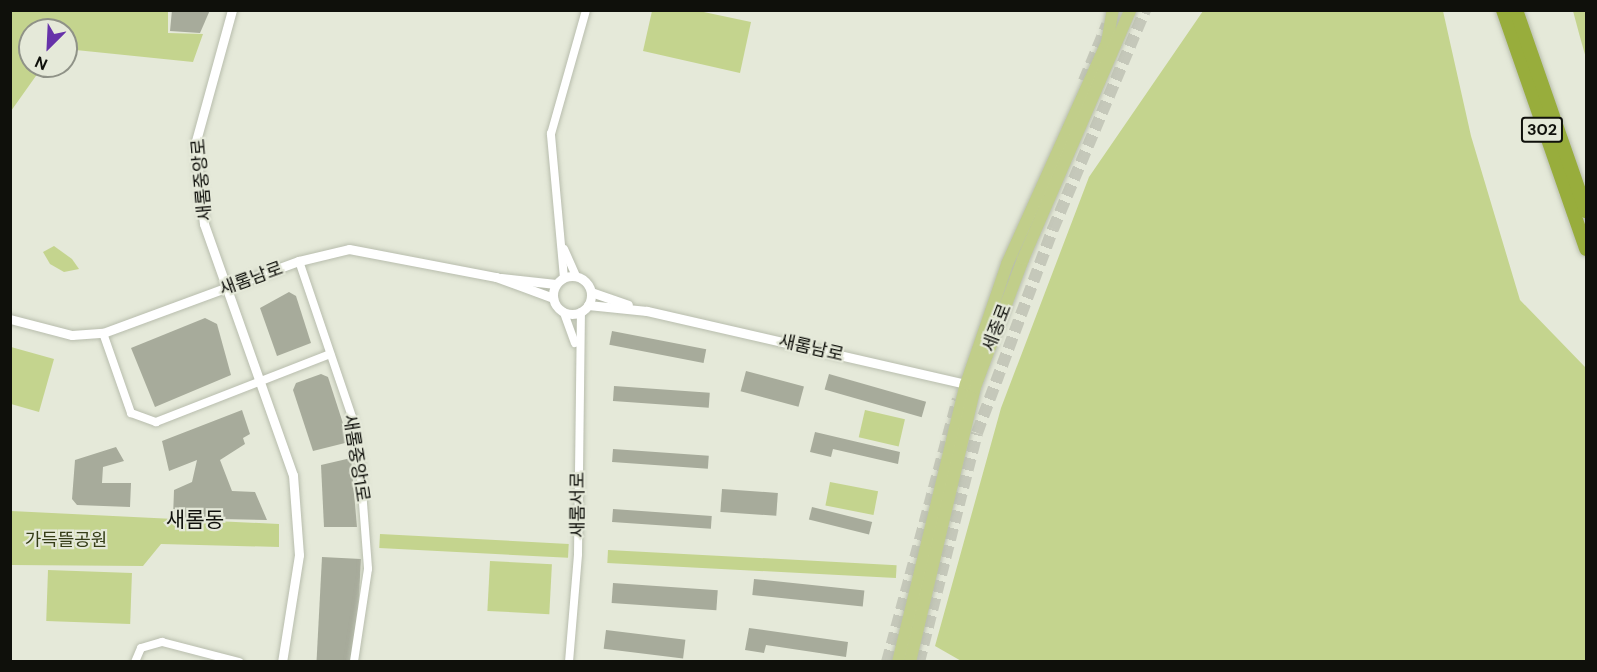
<!DOCTYPE html>
<meta charset="utf-8">
<style>
body{margin:0}
#map{position:relative;width:1597px;height:672px;overflow:hidden;background:#e5e9d9;font-family:"DM Sans","Noto Sans KR",sans-serif}
div>[style]{position:absolute}
[style*='--x']{left:calc(var(--x)*1px);top:calc(var(--y)*1px);width:calc(var(--w)*1px);rotate:calc(var(--a)*1deg)}
.green>*{inset:0;background:#c4d48e;transform-origin:0 0}
.building>*{inset:0;background:#a7ab9b;transform-origin:0 0}
.trunk-tunnel>*{height:12px;margin-top:-6px;transform-origin:0;background:repeating-linear-gradient(90deg,#c5c8ba 0 12px,transparent 0 18px)}
.roads{filter:drop-shadow(0 0 2px #b8bdad) drop-shadow(0 0 2px #b8bdad)}
.minor>*{height:8px;margin:-4px;padding:0 4px;transform-origin:4px;border-radius:4px;background:#fff}
.tertiary>*{height:9px;margin:-4.5px;padding:0 4.5px;transform-origin:4.5px;border-radius:4.5px;background:#fff}
.tertiary>.ring{margin:-4.5px;padding:0;box-sizing:content-box;background:none;border:9px solid #fff;border-radius:50%}
.primary>*{height:12px;margin:-6px;padding:0 6px;transform-origin:6px;border-radius:6px;background:#c1ce8a}
.motorway>*{height:14px;margin:-7px;padding:0 7px;transform-origin:7px;border-radius:7px;background:#98ad3c}
span{translate:-50% -50%;white-space:nowrap;text-align:center;line-height:1.15;-webkit-text-stroke:4.5px #e5e9d9;paint-order:stroke}
.shield-label span{padding:2px 4px;background:#e5e9d9;border:2px solid;border-radius:4px;-webkit-text-stroke-width:0}
.shield-label{font-size:16px;color:#0f100b;font-weight:700}
.street-label{font-size:18px;color:#0f100b}
.park-label{font-size:18px;color:#353d17}
.quarter-label{font-size:21px;color:#0f100b}
.frame{position:absolute;inset:0;border:12px solid #0f100b;pointer-events:none}
.north{position:absolute;left:18px;top:18px;width:60px;height:60px;box-sizing:border-box;background:#e5e9d9;border:2px solid #8f9287;border-radius:50%;rotate:204deg;font-size:16px;font-weight:700;line-height:24px;text-align:center;color:#0f100b}
.north::after{content:'';display:block;margin:auto;width:21px;height:27px;background:#6632a9;clip-path:polygon(50% 0,100% 100%,50% 72%,0 100%)}
</style>
<div id="map">
<div class="green">
<i style="clip-path:polygon(11px 10px,168px 11px,168px 33px,203px 34px,193px 62px,66px 49px,66px 30px,30px 30px,30px 66px,43px 66px,11px 111px)"></i>
<i style="clip-path:polygon(652px 11px,699px 11px,751px 22px,740px 73px,643px 51px)"></i>
<i style="clip-path:polygon(1203px 11px,1443px 11px,1471px 136px,1520px 300px,1586px 368px,1586px 661px,963px 662px,935px 646px,1001px 408px,1089px 177px)"></i>
<i style="clip-path:polygon(1573px 11px,1586px 11px,1586px 58px,1580px 37px)"></i>
<i style="clip-path:polygon(54px 246px,72px 259px,79px 269px,64px 272px,50px 264px,43px 252px)"></i>
<i style="clip-path:polygon(11px 347px,54px 359px,39px 412px,11px 404px)"></i>
<i style="left:865px;top:410px;width:41px;height:28px;rotate:13deg"></i>
<i style="left:830px;top:482px;width:49px;height:24px;rotate:11deg"></i>
<i style="clip-path:polygon(11px 511px,279px 524px,279px 547px,161px 544px,143px 566px,11px 565px)"></i>
<i style="left:380px;top:534px;width:189px;height:14px;rotate:3deg"></i>
<i style="left:608px;top:550px;width:289px;height:13px;rotate:3deg"></i>
<i style="left:490px;top:561px;width:62px;height:50px;rotate:3deg"></i>
<i style="left:48px;top:570px;width:84px;height:51px;rotate:2deg"></i>
</div>
<div class="building">
<i style="clip-path:polygon(172px 10px,210px 10px,200px 33px,170px 31px)"></i>
<i style="clip-path:polygon(289px 292px,296px 296px,311px 343px,277px 356px,260px 308px)"></i>
<i style="clip-path:polygon(205px 318px,217px 324px,231px 375px,155px 407px,131px 348px)"></i>
<i style="left:612px;top:331px;width:96px;height:14px;rotate:11deg"></i>
<i style="left:746px;top:371px;width:60px;height:21px;rotate:15deg"></i>
<i style="clip-path:polygon(321px 374px,328px 377px,349px 442px,313px 451px,293px 390px,296px 383px)"></i>
<i style="left:829px;top:374px;width:101px;height:16px;rotate:16deg"></i>
<i style="left:614px;top:386px;width:96px;height:15px;rotate:4deg"></i>
<i style="clip-path:polygon(242px 410px,250px 434px,243px 438px,245px 444px,220px 460px,232px 491px,255px 492px,267px 520px,173px 518px,174px 490px,192px 482px,197px 460px,169px 471px,162px 441px)"></i>
<i style="clip-path:polygon(815px 432px,900px 452px,898px 464px,833px 449px,831px 457px,810px 452px)"></i>
<i style="clip-path:polygon(116px 447px,124px 461px,103px 467px,102px 483px,131px 483px,130px 507px,77px 505px,72px 499px,75px 460px)"></i>
<i style="left:613px;top:449px;width:96px;height:13px;rotate:4deg"></i>
<i style="clip-path:polygon(351px 458px,357px 527px,324px 527px,321px 465px)"></i>
<i style="left:722px;top:489px;width:56px;height:23px;rotate:4deg"></i>
<i style="left:812px;top:507px;width:62px;height:13px;rotate:14deg"></i>
<i style="left:613px;top:509px;width:99px;height:13px;rotate:4deg"></i>
<i style="left:322px;top:557px;width:39px;height:106px;rotate:3deg"></i>
<i style="left:754px;top:579px;width:111px;height:16px;rotate:6deg"></i>
<i style="left:613px;top:583px;width:105px;height:20px;rotate:4deg"></i>
<i style="clip-path:polygon(749px 628px,848px 642px,846px 657px,766px 645px,764px 653px,745px 650px)"></i>
<i style="left:606px;top:630px;width:80px;height:19px;rotate:7deg"></i>
</div>
<div class="trunk-tunnel">
<i style="--x:1084;--y:81;--w:61;--a:-67.7"></i>
<i style="--x:887;--y:662;--w:272;--a:-74.9"></i>
<i style="--x:919;--y:662;--w:236;--a:-75.8"></i>
<i style="--x:977;--y:433;--w:218;--a:-69.6"></i>
<i style="--x:1053;--y:229;--w:238;--a:-67.2"></i>
</div>
<div class="roads">
<div class="minor">
<i style="--x:564;--y:249;--w:30;--a:66"></i>
<i style="--x:299;--y:261;--w:165;--a:71.2"></i>
<i style="--x:352;--y:417;--w:48;--a:80.3"></i>
<i style="--x:360;--y:464;--w:105;--a:85.6"></i>
<i style="--x:368;--y:569;--w:94;--a:98.6"></i>
<i style="--x:564;--y:278;--w:145;--a:-95.2"></i>
<i style="--x:551;--y:134;--w:129;--a:-74.2"></i>
<i style="--x:564;--y:313;--w:32;--a:70"></i>
<i style="--x:103;--y:333;--w:85;--a:70.7"></i>
<i style="--x:131;--y:413;--w:27;--a:20"></i>
<i style="--x:156;--y:422;--w:187;--a:-21.3"></i>
<i style="--x:135;--y:662;--w:15;--a:-67"></i>
<i style="--x:141;--y:648;--w:22;--a:-16"></i>
<i style="--x:162;--y:642;--w:80;--a:14.6"></i>
<i style="--x:569;--y:662;--w:108;--a:-85.2"></i>
<i style="--x:578;--y:554;--w:242;--a:-89.3"></i>
</div>
<div class="tertiary">
<i style="--x:232;--y:10;--w:136;--a:105.4"></i>
<i style="--x:196;--y:141;--w:42;--a:85.9"></i>
<i style="--x:199;--y:183;--w:41;--a:83"></i>
<i style="--x:204;--y:224;--w:266;--a:70.5"></i>
<i style="--x:293;--y:475;--w:80;--a:85.7"></i>
<i style="--x:299;--y:555;--w:108;--a:99"></i>
<i class="ring" style="left:553px;top:276px;width:29px;height:29px"></i>
<i style="--x:501;--y:278;--w:55;--a:6.2"></i>
<i style="--x:591;--y:292;--w:39;--a:19"></i>
<i style="--x:588;--y:305;--w:59;--a:5.8"></i>
<i style="--x:647;--y:311;--w:331;--a:12.9"></i>
<i style="--x:10;--y:319;--w:64;--a:14.5"></i>
<i style="--x:72;--y:335;--w:31;--a:-4"></i>
<i style="--x:103;--y:333;--w:209;--a:-20.2"></i>
<i style="--x:299;--y:261;--w:51;--a:-13.5"></i>
<i style="--x:349;--y:249;--w:150;--a:10.8"></i>
<i style="--x:496;--y:277;--w:61;--a:20.2"></i>
</div>
<div class="primary">
<i style="--x:898;--y:662;--w:286;--a:-76.3"></i>
<i style="--x:966;--y:384;--w:127;--a:-71.1"></i>
<i style="--x:1007;--y:264;--w:243;--a:-65.7"></i>
<i style="--x:1107;--y:43;--w:34;--a:-80"></i>
<i style="--x:910;--y:662;--w:283;--a:-76.7"></i>
<i style="--x:975;--y:387;--w:137;--a:-69.4"></i>
<i style="--x:1023;--y:259;--w:271;--a:-66.7"></i>
</div>
<div class="motorway">
<i style="--x:1503;--y:10;--w:253;--a:70.8"></i>
<i style="--x:1516;--y:10;--w:213;--a:70.8"></i>
</div>
</div>
<div class="shield-label">
<span style="left:1542px;top:130px">302</span>
</div>
<div class="street-label">
<span style="left:202px;top:180px;rotate:-95deg">새롬중앙로</span>
<span style="left:251px;top:279px;rotate:-20deg">새롬남로</span>
<span style="left:997px;top:328px;rotate:-69deg">세종로</span>
<span style="left:811px;top:348px;rotate:13deg">새롬남로</span>
<span style="left:356px;top:458px;rotate:81deg">새롬중앙1로</span>
<span style="left:578px;top:505px;rotate:-90deg">새롬서로</span>
</div>
<div class="park-label">
<span style="left:66px;top:540px">가득뜰공원</span>
</div>
<div class="quarter-label">
<span style="left:195px;top:520px">새롬동</span>
</div>
<div class="frame"></div>
<div class="north">N</div>
</div>
